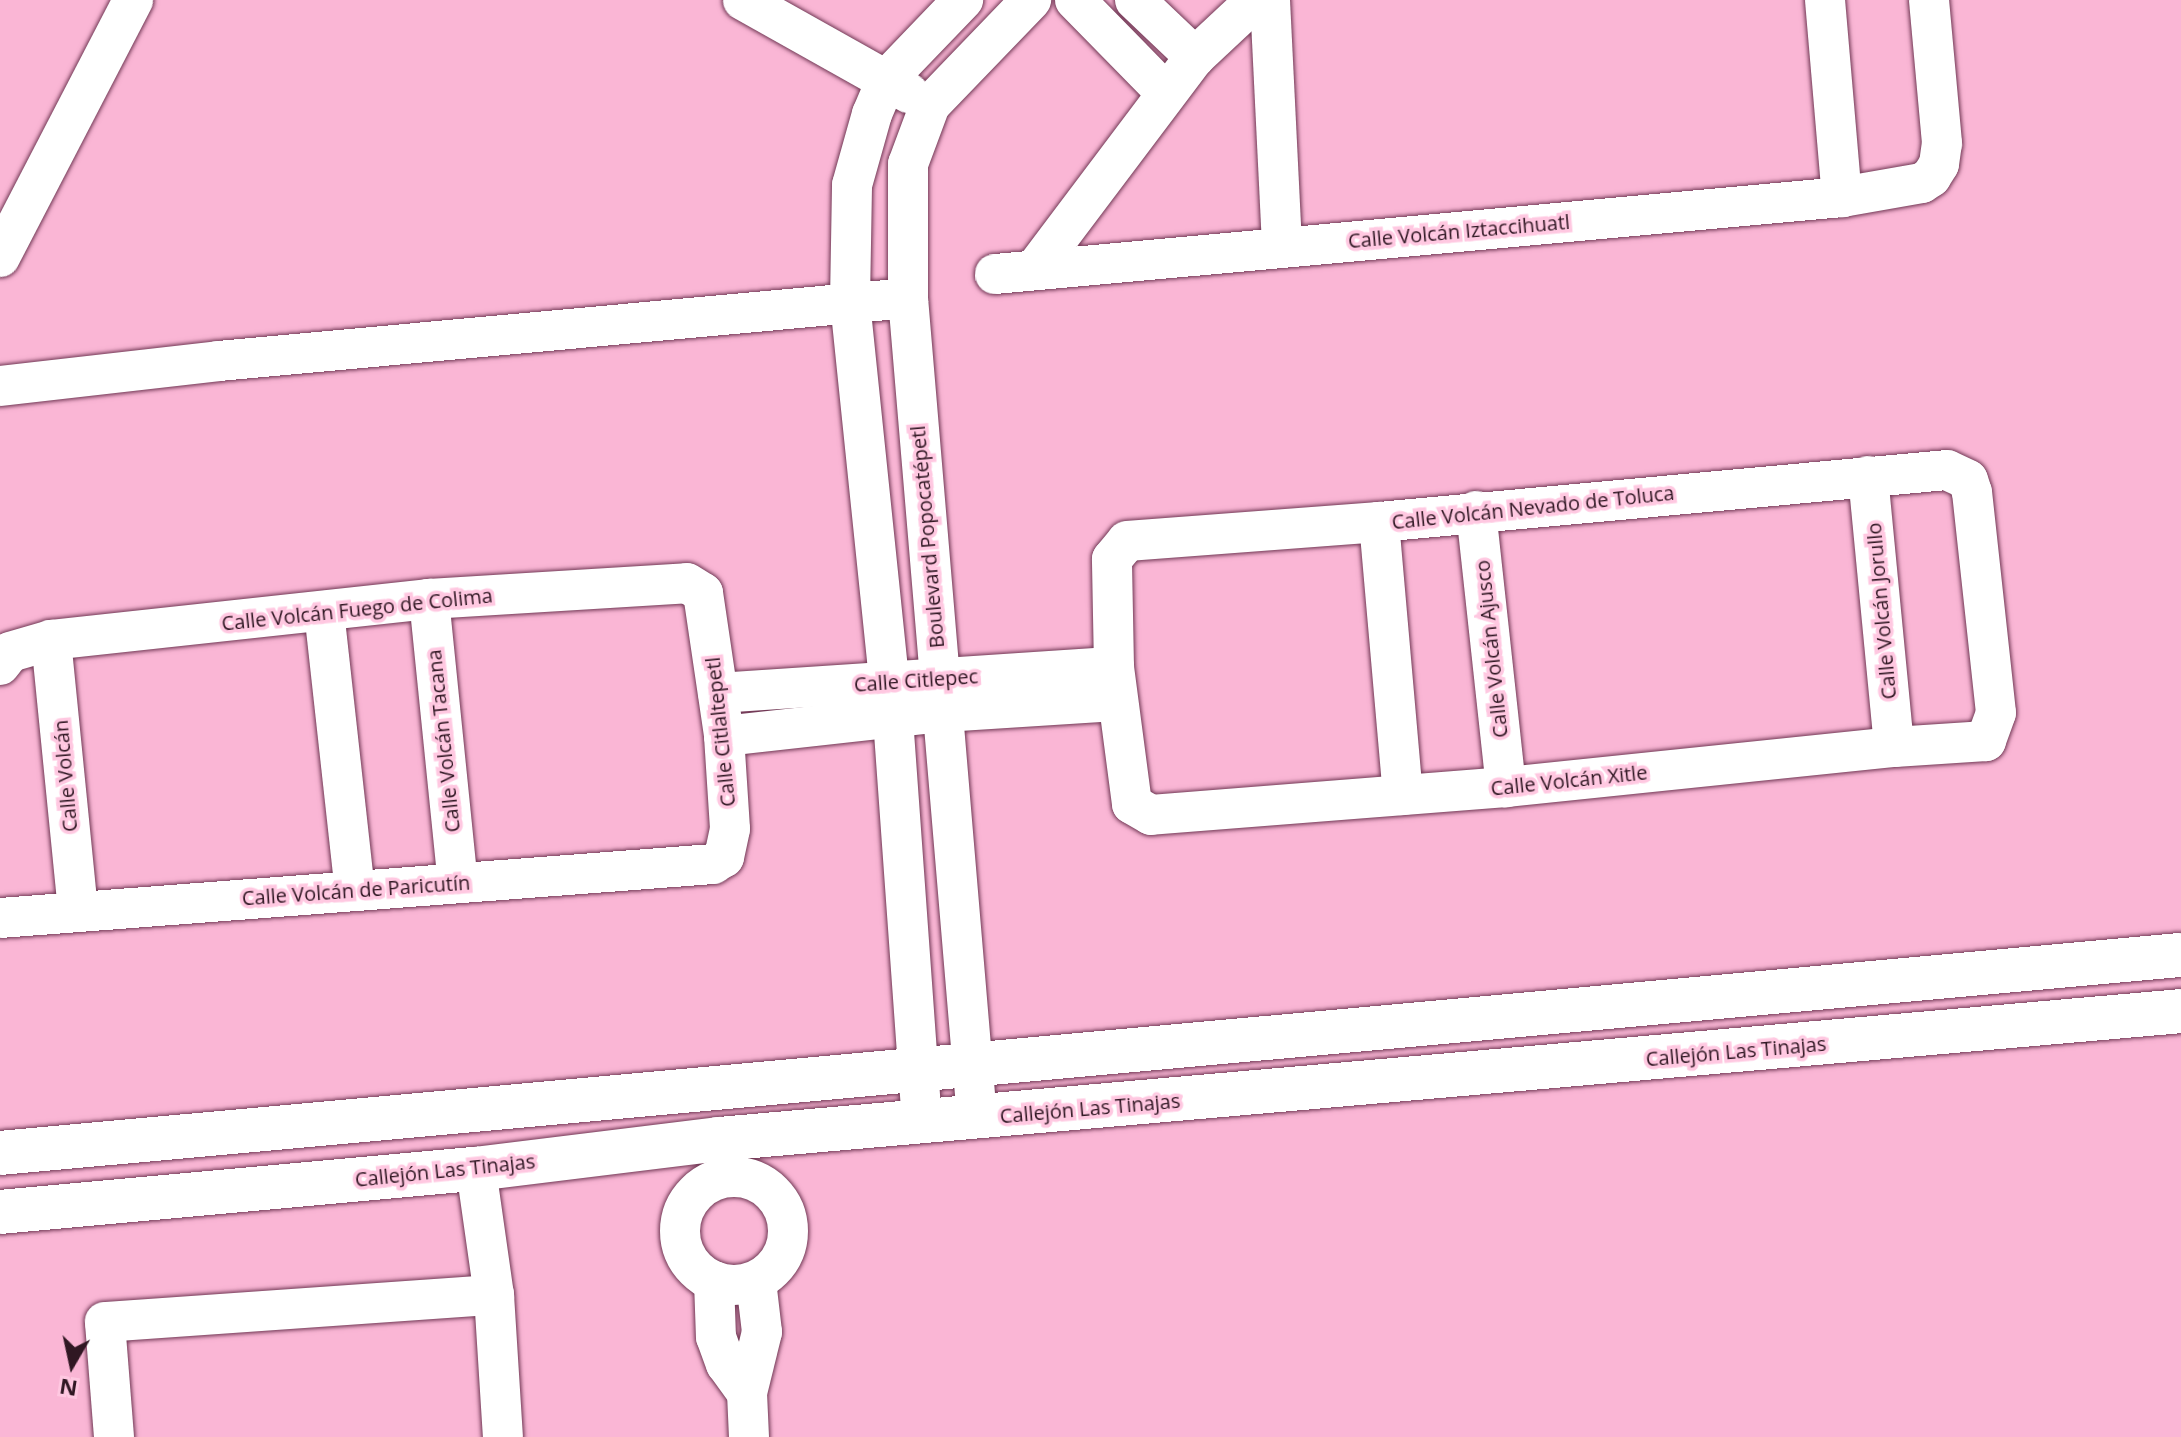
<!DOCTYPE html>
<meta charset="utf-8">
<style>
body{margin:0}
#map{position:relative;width:2181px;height:1437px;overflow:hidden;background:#fab6d5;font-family:"Open Sans",sans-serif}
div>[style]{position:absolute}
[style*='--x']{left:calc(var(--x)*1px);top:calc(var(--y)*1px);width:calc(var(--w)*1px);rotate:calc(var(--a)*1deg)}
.roads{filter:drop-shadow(0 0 2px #713855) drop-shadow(0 0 2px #713855)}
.street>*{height:40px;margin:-20px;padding:0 20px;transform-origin:20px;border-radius:20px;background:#fff}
.street>.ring{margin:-20px;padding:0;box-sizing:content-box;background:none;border:40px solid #fff;border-radius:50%}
.secondary>*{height:44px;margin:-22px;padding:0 22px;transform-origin:22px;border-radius:22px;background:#fff}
span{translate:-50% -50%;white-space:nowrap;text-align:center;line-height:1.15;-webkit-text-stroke:7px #ffc8e1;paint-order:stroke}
.street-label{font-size:20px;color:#301723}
.north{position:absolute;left:32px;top:1325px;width:80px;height:80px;-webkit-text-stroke:6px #ffc8e1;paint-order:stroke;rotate:189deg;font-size:22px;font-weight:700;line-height:32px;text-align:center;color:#301723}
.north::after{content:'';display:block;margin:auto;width:28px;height:36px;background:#301723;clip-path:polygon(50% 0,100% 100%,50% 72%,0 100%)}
</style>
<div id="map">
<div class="roads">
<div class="street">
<i style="--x:743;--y:0;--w:190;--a:29.3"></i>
<i style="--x:1075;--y:0;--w:130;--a:45.6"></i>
<i style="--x:1135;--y:0;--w:83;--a:43.5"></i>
<i style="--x:1270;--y:0;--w:247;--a:87.2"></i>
<i style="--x:1825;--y:0;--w:198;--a:85.1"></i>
<i style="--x:0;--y:257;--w:289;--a:-62.6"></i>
<i style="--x:1035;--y:269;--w:266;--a:-53"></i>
<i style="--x:1195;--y:57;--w:83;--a:-43.1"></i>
<i style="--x:995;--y:274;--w:850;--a:-5.19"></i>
<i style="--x:1842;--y:197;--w:81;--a:-9.9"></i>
<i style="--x:1922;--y:183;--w:11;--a:-34"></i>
<i style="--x:1931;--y:177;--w:15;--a:-58"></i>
<i style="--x:1939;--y:164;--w:21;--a:-82"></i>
<i style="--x:1942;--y:143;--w:144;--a:-95.2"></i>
<i style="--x:0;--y:386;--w:220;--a:-6.5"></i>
<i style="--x:219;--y:361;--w:692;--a:-5.22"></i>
<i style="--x:1947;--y:470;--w:23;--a:25"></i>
<i style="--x:1968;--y:480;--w:13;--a:72"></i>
<i style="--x:1972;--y:492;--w:222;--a:83.8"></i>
<i style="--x:1996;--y:713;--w:30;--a:110"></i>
<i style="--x:1986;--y:741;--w:92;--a:176.3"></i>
<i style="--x:1894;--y:747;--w:390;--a:174.1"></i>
<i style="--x:1506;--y:787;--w:356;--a:175.5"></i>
<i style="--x:1151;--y:815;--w:22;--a:-150"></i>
<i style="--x:1132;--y:804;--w:138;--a:-97.5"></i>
<i style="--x:1114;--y:667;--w:108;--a:-91.1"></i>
<i style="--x:1112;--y:559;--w:23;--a:-50"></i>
<i style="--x:1127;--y:541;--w:253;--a:-4.3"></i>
<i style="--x:1379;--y:522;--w:570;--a:-5.23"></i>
<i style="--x:1868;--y:476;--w:272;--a:84.5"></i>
<i style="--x:1476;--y:511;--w:278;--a:83.8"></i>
<i style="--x:1379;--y:522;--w:274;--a:85"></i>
<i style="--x:429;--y:599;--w:285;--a:84.2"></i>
<i style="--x:324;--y:611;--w:281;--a:83.7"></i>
<i style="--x:51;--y:640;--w:272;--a:84.3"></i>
<i style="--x:0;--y:665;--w:16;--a:-52"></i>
<i style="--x:10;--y:652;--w:43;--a:-16.3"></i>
<i style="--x:51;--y:640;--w:380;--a:-6.2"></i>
<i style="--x:429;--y:599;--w:258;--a:-3.5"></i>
<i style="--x:687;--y:583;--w:19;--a:32"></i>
<i style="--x:703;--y:593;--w:145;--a:81.6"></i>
<i style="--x:724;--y:736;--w:93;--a:86.3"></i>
<i style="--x:730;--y:829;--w:29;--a:102"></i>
<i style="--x:724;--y:857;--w:13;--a:148"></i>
<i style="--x:713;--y:864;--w:715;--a:175.67"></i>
<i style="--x:718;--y:693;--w:397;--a:-3.8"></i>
<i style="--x:724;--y:736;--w:220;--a:-6.3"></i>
<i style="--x:943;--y:712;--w:173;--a:-3.6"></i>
<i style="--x:977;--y:1118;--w:823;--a:-94.81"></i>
<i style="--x:908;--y:298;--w:134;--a:-90"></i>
<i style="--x:908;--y:164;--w:63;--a:-69.6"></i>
<i style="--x:930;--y:105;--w:146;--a:-46.1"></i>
<i style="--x:922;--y:1123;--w:406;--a:-94.1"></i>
<i style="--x:893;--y:718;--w:419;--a:-95.9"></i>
<i style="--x:850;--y:301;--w:116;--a:-89"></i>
<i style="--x:852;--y:185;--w:74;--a:-74.3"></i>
<i style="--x:872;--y:114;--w:38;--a:-67"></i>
<i style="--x:887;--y:79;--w:110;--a:-46.1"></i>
<i style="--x:476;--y:1169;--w:127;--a:81.9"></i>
<i style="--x:494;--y:1295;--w:142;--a:86.4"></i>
<i class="ring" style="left:680px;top:1177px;width:68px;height:68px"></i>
<i style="--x:714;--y:1281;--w:56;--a:88"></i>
<i style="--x:716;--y:1337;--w:29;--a:70"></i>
<i style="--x:726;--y:1364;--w:36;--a:54"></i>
<i style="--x:114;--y:1437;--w:115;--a:-94.5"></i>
<i style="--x:105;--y:1322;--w:390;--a:-4"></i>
<i style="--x:749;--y:1437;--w:44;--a:-92.6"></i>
<i style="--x:747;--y:1393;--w:63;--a:-76.2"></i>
<i style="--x:762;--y:1332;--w:51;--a:-96.7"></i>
</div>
<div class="secondary">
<i style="--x:0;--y:1153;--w:2190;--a:-5.19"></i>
<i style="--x:0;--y:1212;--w:478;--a:-5.2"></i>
<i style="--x:476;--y:1169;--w:245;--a:-7"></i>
<i style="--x:719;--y:1139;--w:1468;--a:-5"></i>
</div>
</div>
<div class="street-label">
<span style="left:1459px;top:231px;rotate:-5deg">Calle Volcán Iztaccihuatl</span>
<span style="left:1533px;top:507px;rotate:-6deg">Calle Volcán Nevado de Toluca</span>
<span style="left:927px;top:537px;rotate:-95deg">Boulevard Popocatépetl</span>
<span style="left:357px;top:609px;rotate:-6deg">Calle Volcán Fuego de Colima</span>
<span style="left:1881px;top:611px;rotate:-95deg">Calle Volcán Jorullo</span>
<span style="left:1491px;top:649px;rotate:-96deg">Calle Volcán Ajusco</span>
<span style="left:916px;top:680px;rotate:-4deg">Calle Citlepec</span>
<span style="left:720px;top:732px;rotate:-96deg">Calle Citlaltepetl</span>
<span style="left:443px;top:741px;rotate:-96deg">Calle Volcán Tacana</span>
<span style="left:65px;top:776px;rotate:-95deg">Calle Volcán</span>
<span style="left:1569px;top:780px;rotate:-6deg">Calle Volcán Xitle</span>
<span style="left:356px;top:890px;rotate:-4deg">Calle Volcán de Paricutín</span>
<span style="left:1736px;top:1051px;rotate:-5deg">Callejón Las Tinajas</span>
<span style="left:1090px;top:1108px;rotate:-5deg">Callejón Las Tinajas</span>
<span style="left:445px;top:1170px;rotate:-6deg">Callejón Las Tinajas</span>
</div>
<div class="north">N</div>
</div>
